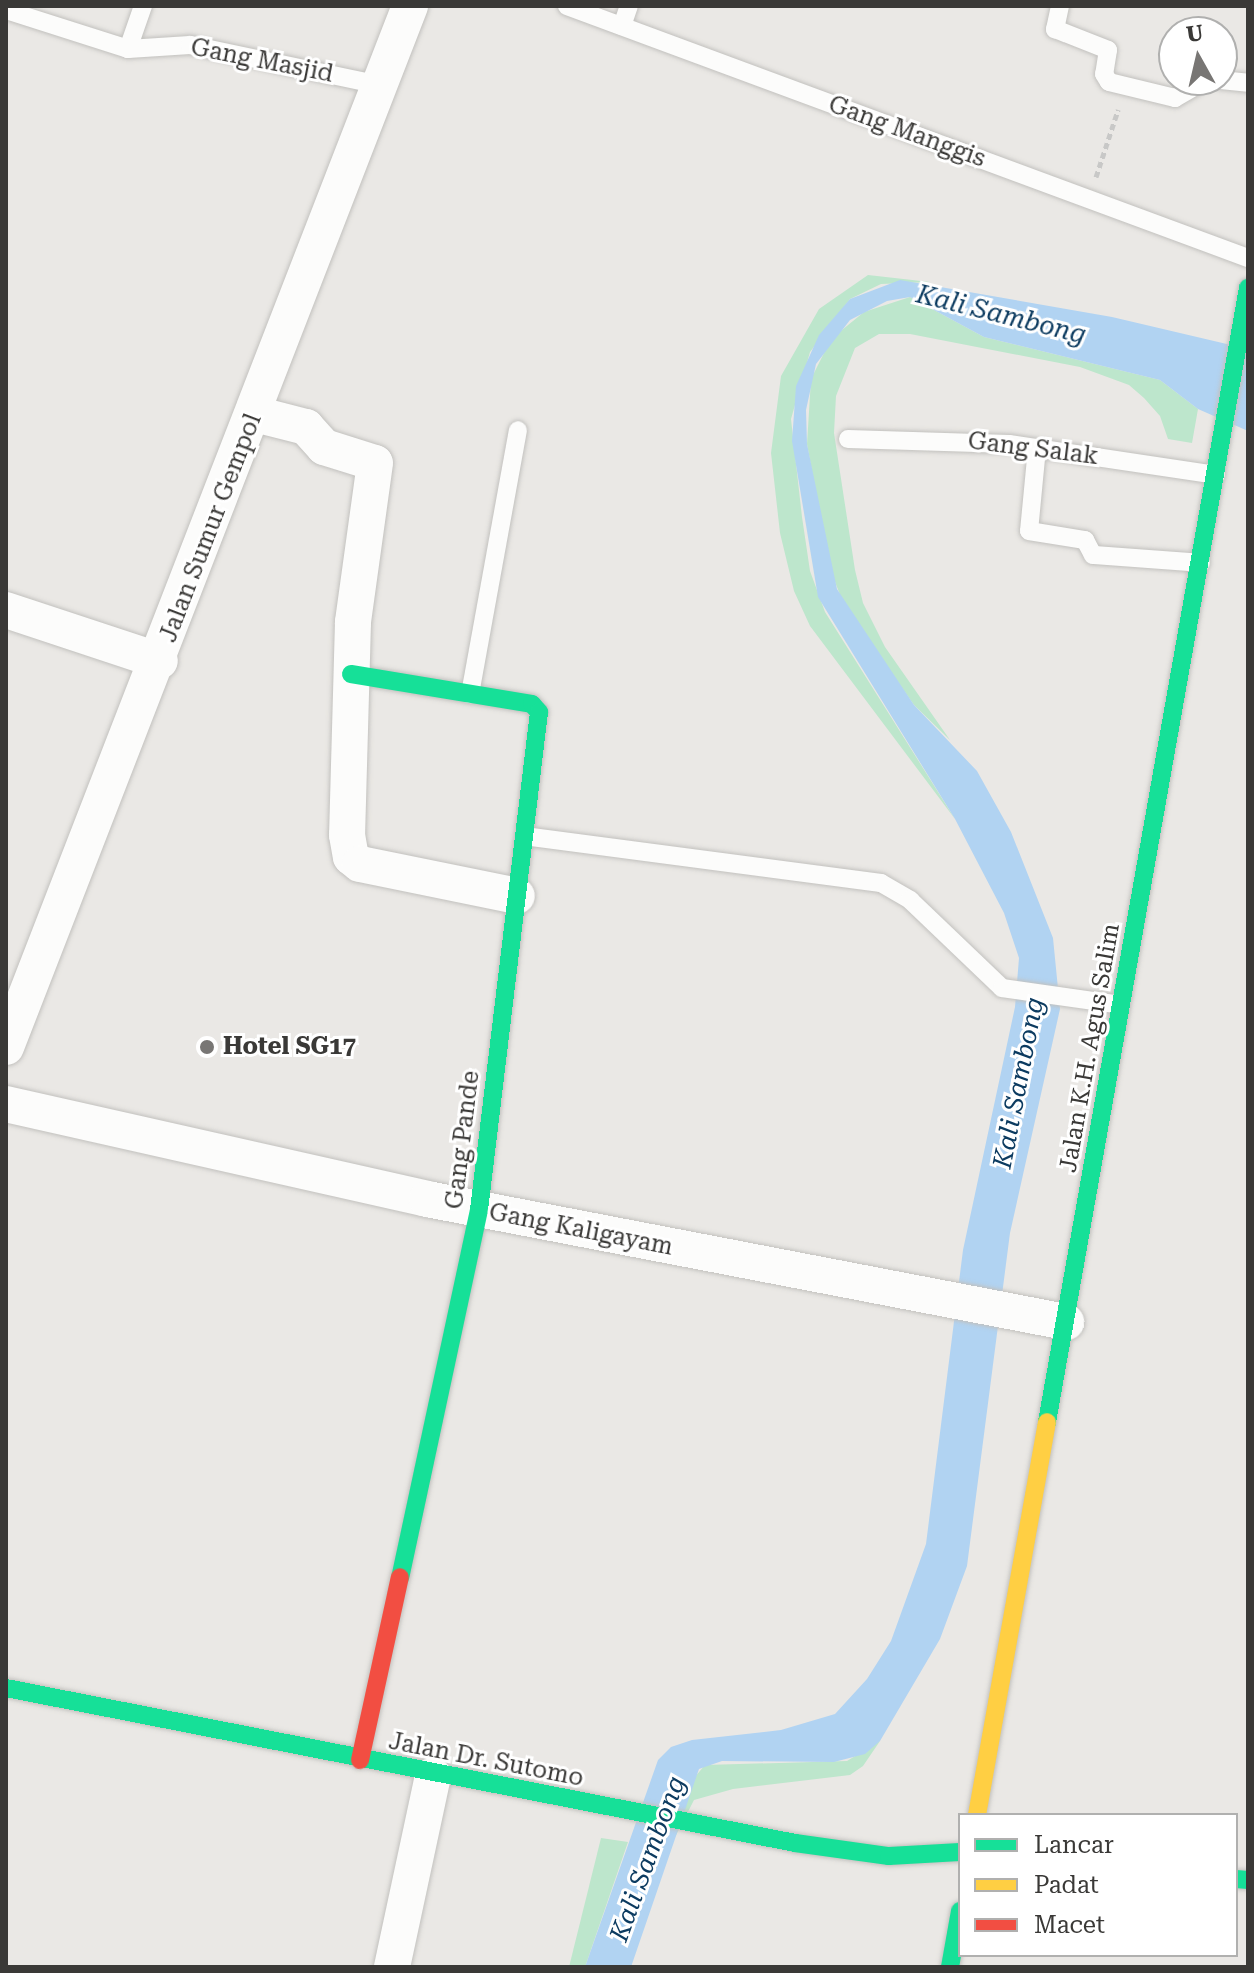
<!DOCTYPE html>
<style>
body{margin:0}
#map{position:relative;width:1254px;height:1973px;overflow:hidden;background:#eae8e5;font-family:"Roboto Serif",serif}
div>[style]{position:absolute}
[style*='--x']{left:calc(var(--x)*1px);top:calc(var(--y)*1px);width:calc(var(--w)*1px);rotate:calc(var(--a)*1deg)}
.green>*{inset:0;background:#bde6cc}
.water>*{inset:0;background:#b1d3f2}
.path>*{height:5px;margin-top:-2.5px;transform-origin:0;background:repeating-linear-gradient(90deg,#c8c8c7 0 6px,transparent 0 10px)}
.roads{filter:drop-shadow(0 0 2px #c2c1be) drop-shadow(0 0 2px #c2c1be)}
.lane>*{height:18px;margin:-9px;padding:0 9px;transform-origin:9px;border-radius:9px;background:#fcfcfb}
.street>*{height:36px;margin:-18px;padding:0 18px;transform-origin:18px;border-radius:18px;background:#fcfcfb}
.fast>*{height:18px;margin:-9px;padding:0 9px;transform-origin:9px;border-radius:9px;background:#16e098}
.slow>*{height:18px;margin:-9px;padding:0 9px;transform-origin:9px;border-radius:9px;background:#ffcf43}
.jam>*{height:18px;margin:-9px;padding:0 9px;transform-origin:9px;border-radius:9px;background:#f24e42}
.dots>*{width:22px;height:22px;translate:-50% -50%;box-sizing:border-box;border:4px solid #fff;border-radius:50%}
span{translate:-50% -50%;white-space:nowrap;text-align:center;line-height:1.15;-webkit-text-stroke:6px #fff;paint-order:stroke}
.street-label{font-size:24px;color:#3a3937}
.poi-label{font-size:24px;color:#3a3937;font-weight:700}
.left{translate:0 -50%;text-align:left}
.water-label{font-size:26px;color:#0c3b60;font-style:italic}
.frame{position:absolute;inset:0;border:8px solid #3a3937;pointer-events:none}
.legend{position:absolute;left:958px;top:1813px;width:280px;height:144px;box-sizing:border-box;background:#fff;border:2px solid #b0b0af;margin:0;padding:10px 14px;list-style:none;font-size:24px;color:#3a3937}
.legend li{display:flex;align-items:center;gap:16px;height:40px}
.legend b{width:40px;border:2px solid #b0b0af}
.north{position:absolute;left:1158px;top:16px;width:80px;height:80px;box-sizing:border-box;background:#fff;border:2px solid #b0b0af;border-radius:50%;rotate:352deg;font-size:22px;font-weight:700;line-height:32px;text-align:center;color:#3a3937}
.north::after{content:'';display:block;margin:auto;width:28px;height:36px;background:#787674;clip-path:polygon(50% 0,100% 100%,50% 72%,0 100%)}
</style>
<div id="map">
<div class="green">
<i style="clip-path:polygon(868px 275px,930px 282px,881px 284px,850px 299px,810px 352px,791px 419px,802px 517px,810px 571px,825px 612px,955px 819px,810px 626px,794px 591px,780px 533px,771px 453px,781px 376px,819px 309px)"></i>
<i style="clip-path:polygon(910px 297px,984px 337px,1160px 380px,1198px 409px,1192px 443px,1168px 439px,1160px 416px,1144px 398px,1129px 385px,1080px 367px,910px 334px,879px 334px,855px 348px,836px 396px,834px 433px,855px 570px,863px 603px,885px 647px,950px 740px,914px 705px,844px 605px,830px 569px,807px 444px,811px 379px,831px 339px,864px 312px)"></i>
<i style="clip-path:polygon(880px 1741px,863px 1766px,850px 1775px,733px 1789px,694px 1800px,669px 1849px,694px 1778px,705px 1765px,847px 1761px)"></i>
<i style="clip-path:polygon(601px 1838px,628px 1842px,585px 1967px,569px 1967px)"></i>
</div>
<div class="water">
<i style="clip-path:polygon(900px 280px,1112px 317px,1248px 349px,1248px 431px,1198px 409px,1160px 380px,984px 337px,910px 297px,887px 301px,850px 320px,816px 364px,806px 410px,807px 444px,837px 589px,914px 705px,977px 771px,1011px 832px,1053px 938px,1060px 1009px,1010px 1233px,967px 1566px,940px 1639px,880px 1741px,865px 1754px,834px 1762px,722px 1761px,699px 1769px,631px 1967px,585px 1967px,658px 1760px,671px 1747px,692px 1740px,781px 1730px,835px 1714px,867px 1679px,891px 1641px,926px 1544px,963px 1250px,1015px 1007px,1019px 958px,1004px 913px,955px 819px,818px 597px,792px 441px,796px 386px,819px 335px,850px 299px)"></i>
</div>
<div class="path">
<i style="--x:1096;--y:177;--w:71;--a:-71.8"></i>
</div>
<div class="roads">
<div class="lane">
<i style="--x:567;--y:6;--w:726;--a:20.31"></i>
<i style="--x:1060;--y:6;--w:24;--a:102"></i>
<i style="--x:1055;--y:29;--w:57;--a:21.6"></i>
<i style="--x:1108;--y:50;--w:24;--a:99"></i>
<i style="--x:1104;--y:74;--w:9;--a:58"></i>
<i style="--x:1109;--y:82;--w:68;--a:13.6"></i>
<i style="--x:1175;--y:98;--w:36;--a:-30"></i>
<i style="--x:6;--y:10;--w:128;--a:17.7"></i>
<i style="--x:128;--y:49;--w:62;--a:-3.7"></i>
<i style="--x:190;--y:45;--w:194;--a:11.9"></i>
<i style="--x:622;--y:26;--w:21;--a:-71"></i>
<i style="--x:128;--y:49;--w:46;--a:-70.8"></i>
<i style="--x:1221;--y:80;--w:27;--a:6"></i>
<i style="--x:848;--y:439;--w:161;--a:1.8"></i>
<i style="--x:1009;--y:444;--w:209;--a:8.5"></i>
<i style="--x:1037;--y:448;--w:83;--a:95.5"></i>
<i style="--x:1029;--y:531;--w:57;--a:9.1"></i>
<i style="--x:1085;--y:540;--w:17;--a:62"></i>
<i style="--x:1093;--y:555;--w:108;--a:4.2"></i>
<i style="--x:470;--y:694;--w:268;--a:-79.7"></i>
<i style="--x:524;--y:836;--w:360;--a:7.5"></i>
<i style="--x:881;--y:883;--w:34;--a:30"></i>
<i style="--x:910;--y:900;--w:127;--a:43.7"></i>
<i style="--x:1002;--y:988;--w:120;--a:8.1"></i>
</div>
<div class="street">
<i style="--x:255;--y:414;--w:53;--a:14.3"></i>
<i style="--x:306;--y:427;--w:27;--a:48"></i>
<i style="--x:324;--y:447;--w:53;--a:17.4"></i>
<i style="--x:375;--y:463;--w:161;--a:97.9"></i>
<i style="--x:353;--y:622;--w:213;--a:91.6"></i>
<i style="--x:347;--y:835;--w:22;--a:80"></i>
<i style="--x:351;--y:857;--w:11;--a:38"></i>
<i style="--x:360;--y:864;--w:160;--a:11.5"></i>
<i style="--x:6;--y:610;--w:162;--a:18.3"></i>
<i style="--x:6;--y:1047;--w:1117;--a:-68.79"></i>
<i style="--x:6;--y:1104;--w:432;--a:12.7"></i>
<i style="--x:427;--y:1199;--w:651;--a:10.9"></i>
<i style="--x:392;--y:1967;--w:196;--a:-77.9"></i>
</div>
<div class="fast">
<i style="--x:351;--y:674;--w:183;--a:9.4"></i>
<i style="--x:532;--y:704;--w:11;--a:49"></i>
<i style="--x:539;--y:712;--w:502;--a:96.87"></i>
<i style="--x:479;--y:1210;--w:375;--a:102.1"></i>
<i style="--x:1047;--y:1422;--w:1152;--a:-79.95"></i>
<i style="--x:6;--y:1688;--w:804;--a:11.11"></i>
<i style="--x:795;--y:1843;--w:95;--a:7.9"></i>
<i style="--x:889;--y:1856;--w:71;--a:-3.2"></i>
<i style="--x:1236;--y:1879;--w:12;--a:5"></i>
<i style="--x:950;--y:1967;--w:57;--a:-79.9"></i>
</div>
<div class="slow">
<i style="--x:977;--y:1815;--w:399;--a:-79.9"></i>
</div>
<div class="jam">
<i style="--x:360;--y:1760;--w:187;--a:-77.7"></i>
</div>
</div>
<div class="dots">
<i style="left:207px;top:1047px;background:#787674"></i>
</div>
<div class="street-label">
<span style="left:262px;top:61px;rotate:11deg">Gang Masjid</span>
<span style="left:907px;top:132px;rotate:20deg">Gang Manggis</span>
<span style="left:1033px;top:449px;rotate:7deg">Gang Salak</span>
<span style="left:211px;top:528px;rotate:-69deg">Jalan Sumur Gempol</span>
<span style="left:1090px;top:1048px;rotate:-80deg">Jalan K.H. Agus Salim</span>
<span style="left:463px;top:1140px;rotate:-83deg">Gang Pande</span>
<span style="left:581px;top:1230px;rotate:11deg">Gang Kaligayam</span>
<span style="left:486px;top:1760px;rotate:11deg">Jalan Dr. Sutomo</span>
</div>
<div class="poi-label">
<span class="left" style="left:223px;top:1047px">Hotel SG17</span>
</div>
<div class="water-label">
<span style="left:1001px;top:315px;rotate:14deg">Kali Sambong</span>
<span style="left:1019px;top:1083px;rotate:-79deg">Kali Sambong</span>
<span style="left:648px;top:1859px;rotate:-70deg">Kali Sambong</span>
</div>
<div class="frame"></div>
<ul class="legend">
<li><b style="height:10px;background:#16e098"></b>Lancar</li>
<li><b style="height:10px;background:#ffcf43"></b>Padat</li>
<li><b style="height:10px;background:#f24e42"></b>Macet</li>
</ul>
<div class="north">U</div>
</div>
